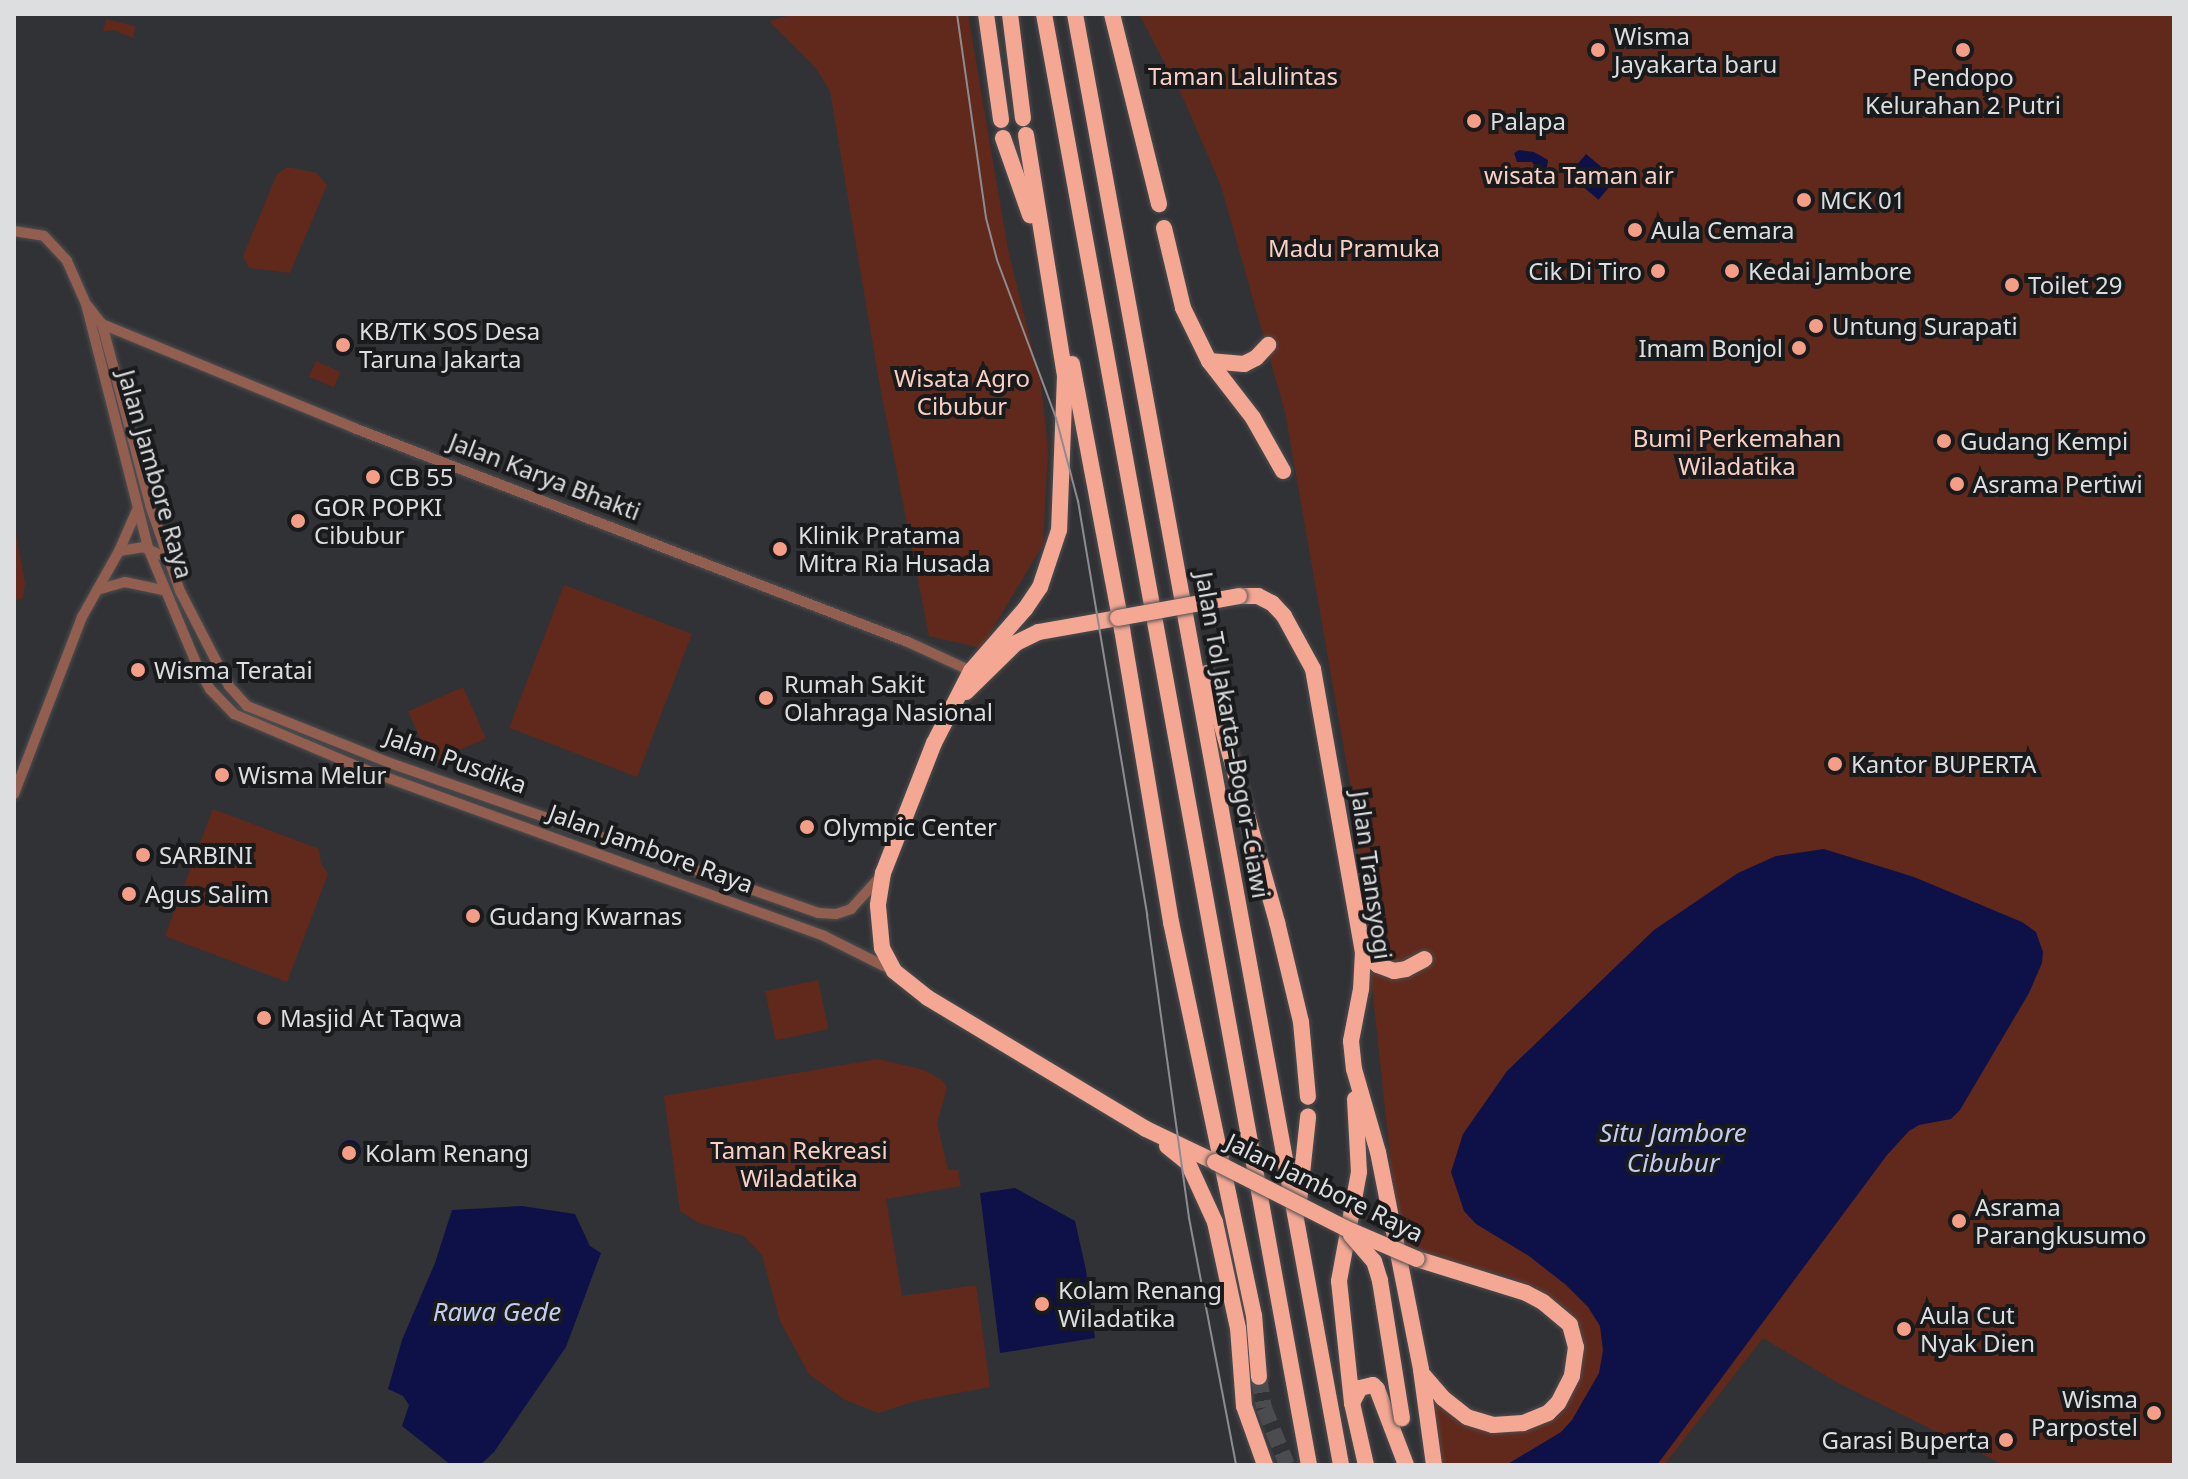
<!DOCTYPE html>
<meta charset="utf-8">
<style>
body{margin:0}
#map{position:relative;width:2188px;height:1479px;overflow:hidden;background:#313235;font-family:"Noto Sans",sans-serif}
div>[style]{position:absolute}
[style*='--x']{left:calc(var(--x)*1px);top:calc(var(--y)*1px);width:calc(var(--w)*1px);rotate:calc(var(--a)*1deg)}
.green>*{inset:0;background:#61291b;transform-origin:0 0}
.water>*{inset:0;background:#0e1147;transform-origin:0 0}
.round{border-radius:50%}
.highway-tunnel>*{height:16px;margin-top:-8px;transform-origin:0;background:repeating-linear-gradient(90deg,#4b4c4f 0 16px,transparent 0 24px)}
.roads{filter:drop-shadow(0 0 2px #4d4e50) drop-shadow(0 0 2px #4d4e50)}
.minor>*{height:10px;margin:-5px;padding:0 5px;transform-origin:5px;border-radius:5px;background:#915e50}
.highway>*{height:16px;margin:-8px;padding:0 8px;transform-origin:8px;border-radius:8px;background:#f4a894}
.tram>*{height:2px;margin:-1px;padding:0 1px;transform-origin:1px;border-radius:1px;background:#8b8c8f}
.bridges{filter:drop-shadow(0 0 2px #4d4e50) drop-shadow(0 0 2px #4d4e50)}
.highway-bridge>*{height:16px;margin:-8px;padding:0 8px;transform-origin:8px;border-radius:8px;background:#f4a894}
.dots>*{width:22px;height:22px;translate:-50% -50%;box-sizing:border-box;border:4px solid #191a1b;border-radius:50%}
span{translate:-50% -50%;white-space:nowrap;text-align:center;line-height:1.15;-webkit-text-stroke:8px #191a1b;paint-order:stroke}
.poi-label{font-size:24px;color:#dddee0}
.left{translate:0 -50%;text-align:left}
.right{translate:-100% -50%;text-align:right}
.park-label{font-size:24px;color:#facfc4}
.street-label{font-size:24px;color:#dddee0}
.water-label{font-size:26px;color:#c2ccf0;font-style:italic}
.frame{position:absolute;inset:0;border:16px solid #dddee0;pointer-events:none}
</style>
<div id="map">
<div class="green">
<i style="clip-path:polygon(795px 14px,968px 14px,1008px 250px,1041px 384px,1048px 450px,1043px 545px,981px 648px,929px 636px,879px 381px,830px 91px,815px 67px,769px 21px)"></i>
<i style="clip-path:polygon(1139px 14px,2174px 14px,2174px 1465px,2004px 1465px,1838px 1383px,1763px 1338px,1664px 1465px,1433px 1465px,1422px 1384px,1440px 1403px,1511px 1428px,1568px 1392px,1573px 1321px,1566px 1308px,1511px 1277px,1428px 1256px,1399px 1240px,1351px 789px,1285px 412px,1221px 186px,1184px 100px)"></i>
<i style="clip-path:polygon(106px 19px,135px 26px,133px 38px,113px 30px,103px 32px)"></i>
<i style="clip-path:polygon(287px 167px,317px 173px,327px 185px,290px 273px,249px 268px,243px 256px,277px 174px)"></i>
<i style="left:316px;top:361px;width:27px;height:17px;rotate:24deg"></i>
<i style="clip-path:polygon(14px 523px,25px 583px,23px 598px,14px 601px)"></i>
<i style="left:564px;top:585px;width:137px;height:153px;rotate:21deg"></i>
<i style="left:463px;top:687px;width:56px;height:60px;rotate:66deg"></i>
<i style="clip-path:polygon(213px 809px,319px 849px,321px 864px,328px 874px,287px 982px,165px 936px)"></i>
<i style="left:818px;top:980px;width:50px;height:54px;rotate:78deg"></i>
<i style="clip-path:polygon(878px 1059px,924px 1070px,942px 1080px,947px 1088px,937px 1123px,948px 1170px,958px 1170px,961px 1186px,886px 1199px,902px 1296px,976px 1285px,990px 1387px,915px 1401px,879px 1413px,845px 1400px,809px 1374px,780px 1321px,762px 1255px,744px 1236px,699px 1223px,680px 1211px,664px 1096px)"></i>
</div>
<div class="water">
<i style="clip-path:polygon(1519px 150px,1534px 152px,1548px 160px,1546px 175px,1540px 174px,1532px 162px,1517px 162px,1514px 153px)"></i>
<i style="left:1586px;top:154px;width:39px;height:27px;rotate:40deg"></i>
<i style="clip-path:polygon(1824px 849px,1914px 877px,2022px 922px,2036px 932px,2043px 952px,2042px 963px,2029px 993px,1960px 1110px,1951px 1119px,1919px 1125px,1909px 1131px,1887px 1155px,1657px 1465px,1506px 1465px,1561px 1432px,1572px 1420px,1599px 1373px,1603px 1350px,1600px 1326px,1588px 1307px,1566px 1285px,1529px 1256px,1476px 1224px,1464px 1211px,1451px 1172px,1463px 1134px,1507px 1071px,1654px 930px,1738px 873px,1776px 856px)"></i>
<i class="round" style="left:339px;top:1140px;width:22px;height:22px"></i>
<i style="clip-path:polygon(1015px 1188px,1075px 1221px,1086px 1270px,1095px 1338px,1000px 1353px,980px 1193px)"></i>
<i style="clip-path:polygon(522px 1206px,575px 1214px,590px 1246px,601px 1253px,566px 1347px,494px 1452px,480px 1465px,451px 1465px,402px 1426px,409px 1405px,403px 1396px,388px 1389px,402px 1340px,435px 1263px,452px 1210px)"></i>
</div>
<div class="highway-tunnel">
<i style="--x:1259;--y:1377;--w:31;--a:81"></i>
<i style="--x:1264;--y:1408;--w:61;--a:68"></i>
</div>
<div class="roads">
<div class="minor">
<i style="--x:14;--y:231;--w:30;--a:9"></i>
<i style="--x:44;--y:236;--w:34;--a:47"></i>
<i style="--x:67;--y:261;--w:47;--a:66.2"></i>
<i style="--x:86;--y:304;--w:252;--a:75.7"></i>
<i style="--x:148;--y:548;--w:125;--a:67.3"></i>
<i style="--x:196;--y:663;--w:30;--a:62"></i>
<i style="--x:210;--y:689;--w:35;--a:46"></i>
<i style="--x:234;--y:714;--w:143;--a:23"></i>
<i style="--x:366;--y:770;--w:487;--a:19.9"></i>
<i style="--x:824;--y:936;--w:76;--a:26.6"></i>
<i style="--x:87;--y:305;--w:24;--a:52"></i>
<i style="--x:102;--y:324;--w:187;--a:75.1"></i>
<i style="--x:150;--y:505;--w:91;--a:70.8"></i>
<i style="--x:180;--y:591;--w:107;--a:62.7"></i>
<i style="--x:229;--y:686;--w:27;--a:48"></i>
<i style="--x:247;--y:706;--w:154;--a:21.7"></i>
<i style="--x:390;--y:763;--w:454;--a:19.3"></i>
<i style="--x:818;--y:913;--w:18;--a:3"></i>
<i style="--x:836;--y:914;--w:16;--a:-18"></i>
<i style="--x:851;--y:909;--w:42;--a:-47.9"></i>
<i style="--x:102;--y:324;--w:273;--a:22.4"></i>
<i style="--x:354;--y:428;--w:594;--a:21.12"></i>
<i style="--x:908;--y:642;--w:69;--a:24.7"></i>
<i style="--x:119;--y:551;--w:24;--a:-9"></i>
<i style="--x:143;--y:547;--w:27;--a:24"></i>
<i style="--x:97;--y:590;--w:29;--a:-16"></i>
<i style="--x:125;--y:582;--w:39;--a:12"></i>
<i style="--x:14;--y:794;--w:190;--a:-69"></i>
<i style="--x:82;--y:617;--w:76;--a:-60.7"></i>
<i style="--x:119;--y:551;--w:45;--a:-66.3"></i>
</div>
<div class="highway">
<i style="--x:986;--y:14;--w:107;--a:81.9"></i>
<i style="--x:1010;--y:14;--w:105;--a:82.9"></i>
<i style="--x:1044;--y:14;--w:1475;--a:79.65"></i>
<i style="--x:1075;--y:14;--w:1475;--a:79.61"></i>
<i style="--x:1112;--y:14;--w:196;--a:76.1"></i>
<i style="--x:1026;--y:135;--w:244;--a:80.8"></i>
<i style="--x:1065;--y:376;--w:154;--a:92.2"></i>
<i style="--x:1059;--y:530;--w:60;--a:108.4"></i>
<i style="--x:1040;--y:587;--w:27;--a:124"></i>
<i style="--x:1025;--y:609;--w:82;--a:131.1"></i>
<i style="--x:971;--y:671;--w:81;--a:117.2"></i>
<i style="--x:934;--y:743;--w:140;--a:111.4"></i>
<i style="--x:883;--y:873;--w:33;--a:99"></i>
<i style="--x:878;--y:906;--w:42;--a:84.6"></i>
<i style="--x:882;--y:948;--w:26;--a:62"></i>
<i style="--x:894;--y:971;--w:43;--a:38.5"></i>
<i style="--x:928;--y:998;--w:254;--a:31"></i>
<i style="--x:1146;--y:1129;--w:76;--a:25.6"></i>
<i style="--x:1003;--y:138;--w:82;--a:70.7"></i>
<i style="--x:1164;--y:228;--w:82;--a:76.6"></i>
<i style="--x:1183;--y:308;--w:59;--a:63.9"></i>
<i style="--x:1209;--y:361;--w:72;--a:52.3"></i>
<i style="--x:1253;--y:418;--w:61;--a:60.5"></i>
<i style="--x:1209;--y:361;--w:35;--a:5"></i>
<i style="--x:1244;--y:364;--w:13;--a:-27"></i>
<i style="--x:1256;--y:358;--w:18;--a:-47"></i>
<i style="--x:1072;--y:364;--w:270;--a:79.3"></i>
<i style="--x:1122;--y:629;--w:297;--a:80.5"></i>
<i style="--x:1171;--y:922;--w:402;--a:78.1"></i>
<i style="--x:1254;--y:1315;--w:62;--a:85.4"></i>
<i style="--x:1239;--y:596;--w:19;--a:0"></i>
<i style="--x:1258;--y:596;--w:16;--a:27"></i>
<i style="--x:1272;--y:603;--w:18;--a:47"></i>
<i style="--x:1284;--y:616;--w:60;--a:61.3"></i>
<i style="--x:1313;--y:669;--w:287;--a:80"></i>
<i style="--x:1363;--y:952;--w:37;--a:93"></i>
<i style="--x:1361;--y:989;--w:53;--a:100.9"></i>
<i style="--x:1351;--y:1041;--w:28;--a:84"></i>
<i style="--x:1354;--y:1069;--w:86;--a:73.9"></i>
<i style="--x:1378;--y:1152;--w:222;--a:78.8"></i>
<i style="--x:1421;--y:1370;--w:96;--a:82.2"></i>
<i style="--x:1207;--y:673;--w:259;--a:74.3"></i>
<i style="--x:1277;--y:922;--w:103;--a:76.5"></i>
<i style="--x:1301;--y:1022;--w:75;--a:84.7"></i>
<i style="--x:966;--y:692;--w:70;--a:-44.4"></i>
<i style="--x:1016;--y:643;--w:25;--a:-26"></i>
<i style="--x:1039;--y:632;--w:80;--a:-10"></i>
<i style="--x:1363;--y:952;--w:20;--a:41"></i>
<i style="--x:1378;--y:965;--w:17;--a:21"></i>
<i style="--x:1394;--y:971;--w:12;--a:-9"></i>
<i style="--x:1406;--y:969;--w:21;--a:-28"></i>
<i style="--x:1355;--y:1099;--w:73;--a:86.9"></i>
<i style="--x:1359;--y:1172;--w:111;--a:100.4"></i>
<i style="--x:1339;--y:1281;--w:123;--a:83.9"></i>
<i style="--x:1352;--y:1403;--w:64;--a:77.3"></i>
<i style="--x:1167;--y:1146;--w:27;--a:39"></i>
<i style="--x:1188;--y:1163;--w:65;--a:65.4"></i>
<i style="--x:1215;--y:1222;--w:108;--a:77.8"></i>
<i style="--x:1238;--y:1328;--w:78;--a:85.6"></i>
<i style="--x:1244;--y:1406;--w:63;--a:70.4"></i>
<i style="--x:1298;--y:1211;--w:95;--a:-83.9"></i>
<i style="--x:1417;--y:1259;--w:114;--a:17.3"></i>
<i style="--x:1526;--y:1293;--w:19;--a:28"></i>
<i style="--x:1543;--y:1302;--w:35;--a:40"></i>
<i style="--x:1570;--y:1325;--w:23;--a:75"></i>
<i style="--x:1576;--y:1347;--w:29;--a:98"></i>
<i style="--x:1572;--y:1376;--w:30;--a:117"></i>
<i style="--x:1558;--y:1403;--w:14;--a:135"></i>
<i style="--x:1548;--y:1413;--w:27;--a:158"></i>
<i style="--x:1523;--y:1423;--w:30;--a:176"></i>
<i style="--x:1493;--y:1425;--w:27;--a:-163"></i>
<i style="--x:1467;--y:1417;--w:31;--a:-142"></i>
<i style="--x:1443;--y:1398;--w:30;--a:-131"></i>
<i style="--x:1352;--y:1403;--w:17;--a:-62"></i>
<i style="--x:1360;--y:1388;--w:13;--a:-13"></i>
<i style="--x:1373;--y:1385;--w:6;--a:45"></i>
<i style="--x:1377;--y:1389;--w:81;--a:69.1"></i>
</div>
</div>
<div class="tram">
<i style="--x:957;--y:14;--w:206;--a:81.9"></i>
<i style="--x:986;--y:218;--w:43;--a:75.3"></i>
<i style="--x:997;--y:260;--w:169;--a:69.5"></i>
<i style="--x:1056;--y:418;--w:86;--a:75.2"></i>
<i style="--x:1078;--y:501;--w:420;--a:80.5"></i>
<i style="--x:1147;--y:915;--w:306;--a:82.1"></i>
<i style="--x:1189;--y:1218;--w:251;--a:79.2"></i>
</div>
<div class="bridges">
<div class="highway-bridge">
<i style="--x:1118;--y:618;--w:123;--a:-10.3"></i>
<i style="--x:1215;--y:1162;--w:146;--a:26.9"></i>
<i style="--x:1345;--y:1228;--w:78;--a:23.3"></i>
<i style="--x:1351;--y:1235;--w:35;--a:49"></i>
<i style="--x:1374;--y:1261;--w:21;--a:73"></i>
<i style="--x:1380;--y:1281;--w:139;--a:80.9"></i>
</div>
</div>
<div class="dots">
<i style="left:1598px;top:50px;background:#f49e88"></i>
<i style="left:1963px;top:50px;background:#f49e88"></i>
<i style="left:1474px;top:121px;background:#f49e88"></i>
<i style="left:1804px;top:200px;background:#f49e88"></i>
<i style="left:1635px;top:230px;background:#f49e88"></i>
<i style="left:1658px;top:271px;background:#f49e88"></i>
<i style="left:1732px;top:271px;background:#f49e88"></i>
<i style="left:2012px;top:285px;background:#f49e88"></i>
<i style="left:1816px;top:326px;background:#f49e88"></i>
<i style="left:343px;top:345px;background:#f49e88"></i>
<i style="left:1799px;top:348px;background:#f49e88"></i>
<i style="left:1944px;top:441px;background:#f49e88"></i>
<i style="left:373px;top:477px;background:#f49e88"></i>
<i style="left:1957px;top:484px;background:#f49e88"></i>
<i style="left:298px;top:521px;background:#f49e88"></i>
<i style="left:780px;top:549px;background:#f49e88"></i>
<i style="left:138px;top:670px;background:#f49e88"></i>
<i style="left:766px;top:698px;background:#f49e88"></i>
<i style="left:1835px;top:764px;background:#f49e88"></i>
<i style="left:222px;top:775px;background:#f49e88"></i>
<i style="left:807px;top:827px;background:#f49e88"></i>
<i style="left:143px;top:855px;background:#f49e88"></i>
<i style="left:129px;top:894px;background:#f49e88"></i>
<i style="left:473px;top:916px;background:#f49e88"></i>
<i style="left:264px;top:1018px;background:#f49e88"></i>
<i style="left:349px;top:1153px;background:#f49e88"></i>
<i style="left:1959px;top:1221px;background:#f49e88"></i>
<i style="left:1042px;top:1304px;background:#f49e88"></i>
<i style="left:1904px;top:1329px;background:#f49e88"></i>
<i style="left:2154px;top:1413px;background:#f49e88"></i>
<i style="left:2006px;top:1440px;background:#f49e88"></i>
</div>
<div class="poi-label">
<span class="left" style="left:1614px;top:50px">Wisma<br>Jayakarta baru</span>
<span style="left:1963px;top:91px">Pendopo<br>Kelurahan 2 Putri</span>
<span class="left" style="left:1490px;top:121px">Palapa</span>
<span class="left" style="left:1820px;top:200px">MCK 01</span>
<span class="left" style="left:1651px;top:230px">Aula Cemara</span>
<span class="right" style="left:1642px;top:271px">Cik Di Tiro</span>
<span class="left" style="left:1748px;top:271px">Kedai Jambore</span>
<span class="left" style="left:2028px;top:285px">Toilet 29</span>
<span class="left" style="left:1832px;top:326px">Untung Surapati</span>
<span class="left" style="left:359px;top:345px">KB/TK SOS Desa<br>Taruna Jakarta</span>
<span class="right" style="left:1783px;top:348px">Imam Bonjol</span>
<span class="left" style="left:1960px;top:441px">Gudang Kempi</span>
<span class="left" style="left:389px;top:477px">CB 55</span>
<span class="left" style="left:1973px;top:484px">Asrama Pertiwi</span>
<span class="left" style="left:314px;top:521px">GOR POPKI<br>Cibubur</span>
<span class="left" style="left:798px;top:549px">Klinik Pratama<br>Mitra Ria Husada</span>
<span class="left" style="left:154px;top:670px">Wisma Teratai</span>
<span class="left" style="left:784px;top:698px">Rumah Sakit<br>Olahraga Nasional</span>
<span class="left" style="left:1851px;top:764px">Kantor BUPERTA</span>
<span class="left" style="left:238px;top:775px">Wisma Melur</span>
<span class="left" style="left:823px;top:827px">Olympic Center</span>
<span class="left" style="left:159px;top:855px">SARBINI</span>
<span class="left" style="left:145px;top:894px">Agus Salim</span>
<span class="left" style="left:489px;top:916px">Gudang Kwarnas</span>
<span class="left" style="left:280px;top:1018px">Masjid At Taqwa</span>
<span class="left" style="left:365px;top:1153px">Kolam Renang</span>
<span class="left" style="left:1975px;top:1221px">Asrama<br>Parangkusumo</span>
<span class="left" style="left:1058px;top:1304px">Kolam Renang<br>Wiladatika</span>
<span class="left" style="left:1920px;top:1329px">Aula Cut<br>Nyak Dien</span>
<span class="right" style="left:2138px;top:1413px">Wisma<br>Parpostel</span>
<span class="right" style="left:1990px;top:1440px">Garasi Buperta</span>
</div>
<div class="park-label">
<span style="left:1243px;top:76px">Taman Lalulintas</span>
<span style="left:1579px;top:175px">wisata Taman air</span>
<span style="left:1354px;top:248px">Madu Pramuka</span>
<span style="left:962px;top:392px">Wisata Agro<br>Cibubur</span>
<span style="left:1737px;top:452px">Bumi Perkemahan<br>Wiladatika</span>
<span style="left:799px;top:1164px">Taman Rekreasi<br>Wiladatika</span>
</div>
<div class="street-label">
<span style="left:156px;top:474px;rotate:74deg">Jalan Jambore Raya</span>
<span style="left:545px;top:476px;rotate:21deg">Jalan Karya Bhakti</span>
<span style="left:1233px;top:735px;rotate:80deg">Jalan Tol Jakarta–Bogor–Ciawi</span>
<span style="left:456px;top:760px;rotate:20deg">Jalan Pusdika</span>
<span style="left:651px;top:848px;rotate:20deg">Jalan Jambore Raya</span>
<span style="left:1372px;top:875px;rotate:82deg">Jalan Transyogi</span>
<span style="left:1325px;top:1187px;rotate:26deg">Jalan Jambore Raya</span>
</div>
<div class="water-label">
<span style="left:1673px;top:1148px">Situ Jambore<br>Cibubur</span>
<span style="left:497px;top:1312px">Rawa Gede</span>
</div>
<div class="frame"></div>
</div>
